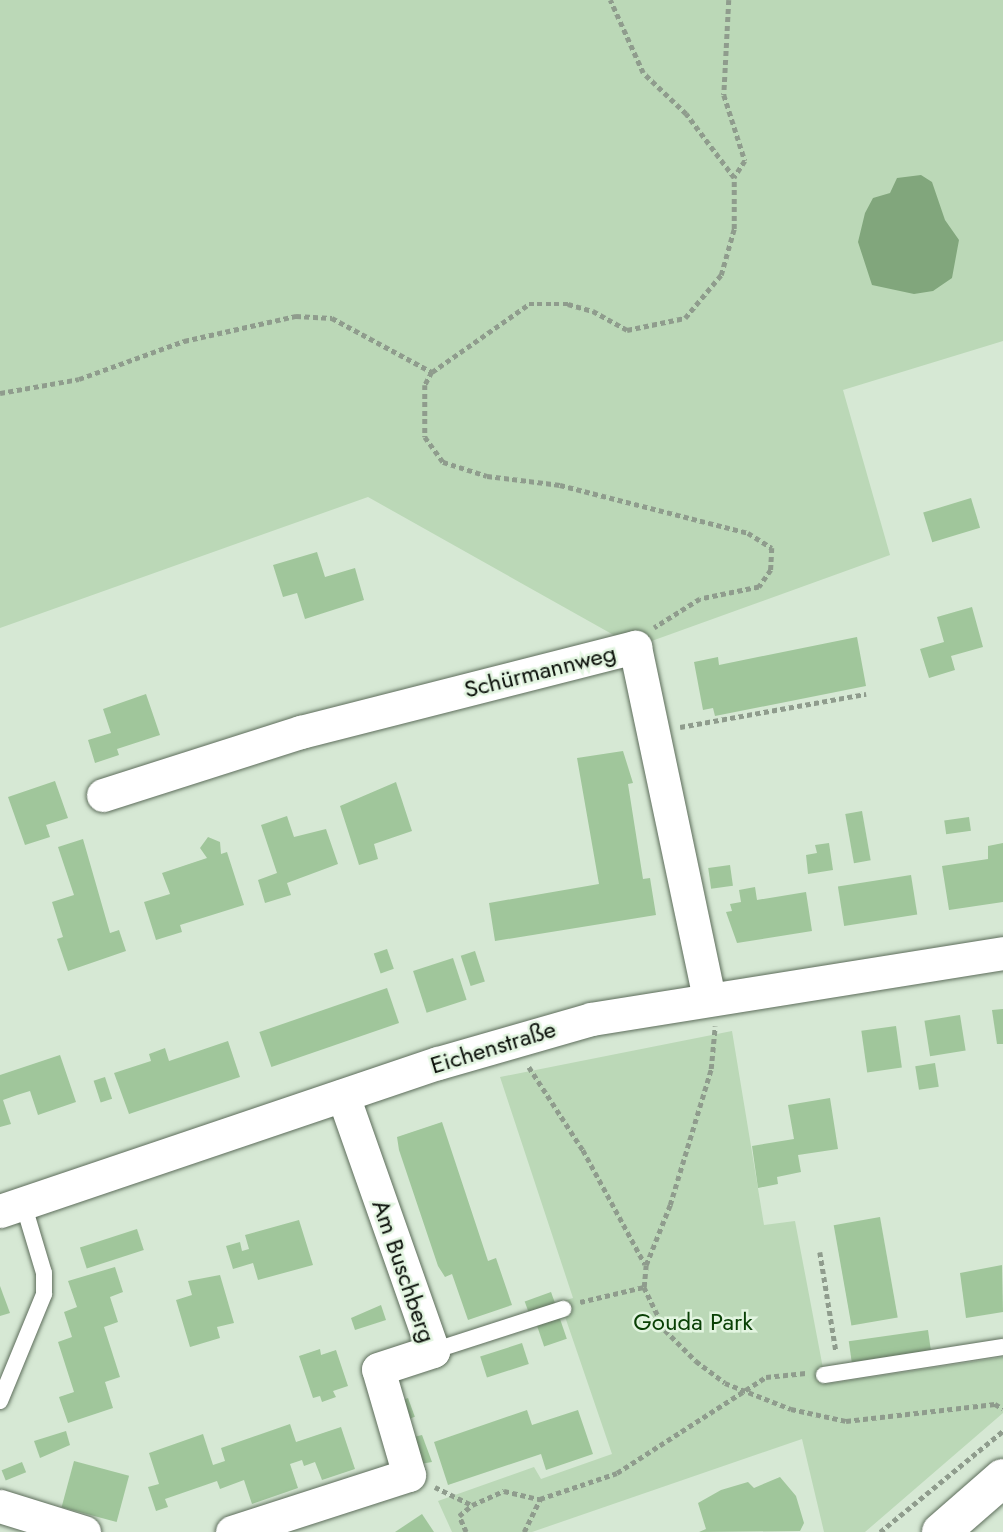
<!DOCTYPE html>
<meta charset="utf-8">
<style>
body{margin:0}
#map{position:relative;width:1003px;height:1532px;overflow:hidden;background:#d6e8d4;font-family:Jost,sans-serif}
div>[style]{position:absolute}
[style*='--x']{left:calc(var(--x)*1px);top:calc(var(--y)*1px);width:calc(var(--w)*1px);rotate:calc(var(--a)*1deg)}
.green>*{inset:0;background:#bbd8b7}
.water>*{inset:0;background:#81a67c}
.building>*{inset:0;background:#a0c69b;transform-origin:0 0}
.path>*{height:4.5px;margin-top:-2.25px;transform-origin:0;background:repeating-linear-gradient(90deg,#8f9c8d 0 5px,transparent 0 8.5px)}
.roads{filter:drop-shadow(0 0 2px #5d6d5b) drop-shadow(0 0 2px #5d6d5b)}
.lane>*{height:16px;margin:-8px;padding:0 8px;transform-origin:8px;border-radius:8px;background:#fff}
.street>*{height:33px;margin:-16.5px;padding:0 16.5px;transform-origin:16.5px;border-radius:16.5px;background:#fff}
.secondary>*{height:38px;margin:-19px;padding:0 19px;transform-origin:19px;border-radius:19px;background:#fff}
span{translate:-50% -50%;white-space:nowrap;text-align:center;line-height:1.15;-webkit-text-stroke:5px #e3f5e1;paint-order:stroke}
.street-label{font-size:24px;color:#090e08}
.park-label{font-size:24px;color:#094005}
</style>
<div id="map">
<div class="green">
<i style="clip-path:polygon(0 0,1003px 0,1003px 341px,843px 390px,890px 555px,635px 647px,368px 497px,0 628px)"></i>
<i style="clip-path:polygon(732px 1031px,764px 1225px,795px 1221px,826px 1384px,1003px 1357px,1003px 1413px,865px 1532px,824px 1532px,802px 1439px,532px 1532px,452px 1532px,438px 1501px,534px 1467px,541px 1479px,612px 1454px,560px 1302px,573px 1298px,500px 1077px)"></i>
</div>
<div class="water">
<i style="clip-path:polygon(921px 175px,932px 182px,945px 220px,959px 240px,952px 278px,933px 291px,914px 294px,872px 285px,858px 242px,865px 213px,873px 198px,890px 193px,897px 178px)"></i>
</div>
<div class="building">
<i style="left:971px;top:498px;width:31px;height:50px;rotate:73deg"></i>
<i style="clip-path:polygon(317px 552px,325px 577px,355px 568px,364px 600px,305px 619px,297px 593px,283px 597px,273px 565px)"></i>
<i style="clip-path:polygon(972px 607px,983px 647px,951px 656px,955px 670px,929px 678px,920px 649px,944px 642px,937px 617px)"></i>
<i style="clip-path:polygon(857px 637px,866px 686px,715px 716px,713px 708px,703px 710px,694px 662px,718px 657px,719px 665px)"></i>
<i style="clip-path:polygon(146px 694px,160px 735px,117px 749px,119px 755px,95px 763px,88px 740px,111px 733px,103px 709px)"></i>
<i style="clip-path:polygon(623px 751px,633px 783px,628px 784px,643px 879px,650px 878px,656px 915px,495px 941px,489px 903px,599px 884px,577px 758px)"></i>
<i style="clip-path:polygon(55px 781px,68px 818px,46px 825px,50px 837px,25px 845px,8px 797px)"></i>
<i style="clip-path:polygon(396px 782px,412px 831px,374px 844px,378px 859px,359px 865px,340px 806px)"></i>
<i style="left:862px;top:811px;width:50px;height:17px;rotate:80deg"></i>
<i style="clip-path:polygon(287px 816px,294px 837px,326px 829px,338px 864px,287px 883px,291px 895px,265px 903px,258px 880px,277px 873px,261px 825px)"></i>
<i style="left:969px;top:817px;width:14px;height:25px;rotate:82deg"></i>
<i style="clip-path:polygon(208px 837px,220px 842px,221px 854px,227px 852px,244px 905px,180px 925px,182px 932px,156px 940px,144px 902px,170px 894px,162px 873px,207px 858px,200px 848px)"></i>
<i style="clip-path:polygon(83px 839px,110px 933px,119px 930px,126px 951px,68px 971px,57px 939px,63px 937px,52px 902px,74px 895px,58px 847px)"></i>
<i style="clip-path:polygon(829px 843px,833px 870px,808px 874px,806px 855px,817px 853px,815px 845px)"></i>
<i style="clip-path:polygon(1003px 843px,1003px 902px,949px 910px,942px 866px,988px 859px,988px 846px)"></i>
<i style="left:730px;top:865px;width:21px;height:22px;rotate:82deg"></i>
<i style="left:911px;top:875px;width:40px;height:74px;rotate:81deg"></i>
<i style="clip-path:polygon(755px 887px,757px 900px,806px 892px,812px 931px,737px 943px,726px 912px,732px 911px,730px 904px,741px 902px,739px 890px)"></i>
<i style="left:387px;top:949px;width:21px;height:14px;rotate:71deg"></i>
<i style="left:475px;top:951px;width:32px;height:15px;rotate:72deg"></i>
<i style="left:453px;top:958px;width:44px;height:42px;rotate:72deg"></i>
<i style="left:387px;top:988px;width:37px;height:135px;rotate:71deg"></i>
<i style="clip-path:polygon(1003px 1009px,1003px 1044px,997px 1044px,992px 1010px)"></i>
<i style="left:960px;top:1015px;width:36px;height:36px;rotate:81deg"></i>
<i style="left:896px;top:1026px;width:42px;height:35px;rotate:82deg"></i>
<i style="clip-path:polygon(228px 1041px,240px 1077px,129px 1114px,114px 1073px,151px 1061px,149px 1054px,165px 1048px,169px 1061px)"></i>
<i style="clip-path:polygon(60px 1055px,76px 1102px,38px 1115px,30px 1091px,17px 1095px,3px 1100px,11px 1124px,0 1127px,0 1075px)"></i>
<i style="left:935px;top:1063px;width:24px;height:20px;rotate:81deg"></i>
<i style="left:105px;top:1077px;width:23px;height:12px;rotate:72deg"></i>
<i style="clip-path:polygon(830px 1098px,838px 1149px,798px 1155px,801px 1172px,777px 1177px,778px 1184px,758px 1188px,752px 1146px,794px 1139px,788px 1105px)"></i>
<i style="clip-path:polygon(442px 1122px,488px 1261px,496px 1258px,512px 1305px,468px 1320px,452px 1274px,445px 1277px,438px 1266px,399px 1150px,397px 1137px)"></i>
<i style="left:880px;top:1217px;width:102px;height:47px;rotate:80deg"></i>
<i style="clip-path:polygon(299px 1220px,313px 1265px,258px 1280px,253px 1263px,233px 1269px,226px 1246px,240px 1242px,242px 1251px,249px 1249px,245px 1235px)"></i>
<i style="left:137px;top:1229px;width:22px;height:60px;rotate:72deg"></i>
<i style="clip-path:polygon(1002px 1265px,1003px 1312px,966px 1318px,960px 1273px)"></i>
<i style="clip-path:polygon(115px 1267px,123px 1292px,110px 1297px,118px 1322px,104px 1327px,120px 1377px,105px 1382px,113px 1408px,68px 1423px,59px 1397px,74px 1392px,58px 1342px,72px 1337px,64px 1312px,77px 1307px,68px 1281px)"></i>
<i style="clip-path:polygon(220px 1275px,234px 1323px,217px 1327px,220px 1338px,190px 1347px,176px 1300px,192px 1295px,188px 1281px)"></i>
<i style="clip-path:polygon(0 1286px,10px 1313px,0 1316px)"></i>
<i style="left:551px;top:1292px;width:12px;height:28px;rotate:70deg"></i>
<i style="clip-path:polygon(381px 1305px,386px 1320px,355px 1330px,351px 1318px)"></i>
<i style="left:559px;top:1316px;width:24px;height:24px;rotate:71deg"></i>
<i style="left:928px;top:1330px;width:21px;height:80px;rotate:82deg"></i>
<i style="left:522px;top:1343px;width:22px;height:44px;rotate:72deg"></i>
<i style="clip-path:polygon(320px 1349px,321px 1355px,336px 1350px,348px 1386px,333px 1391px,336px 1397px,322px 1402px,320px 1396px,313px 1398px,299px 1356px)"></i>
<i style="left:408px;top:1398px;width:20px;height:15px;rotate:70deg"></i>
<i style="clip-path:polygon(527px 1410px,532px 1425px,578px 1410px,593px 1454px,546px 1470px,541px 1454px,448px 1485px,434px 1442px)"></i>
<i style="clip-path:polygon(290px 1424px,296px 1442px,341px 1427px,355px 1469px,322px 1480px,315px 1462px,304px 1466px,302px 1460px,290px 1464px,298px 1488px,252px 1504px,244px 1480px,220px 1489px,217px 1481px,165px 1499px,168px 1507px,156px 1511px,148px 1487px,159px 1484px,149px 1453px,203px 1434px,213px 1465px,225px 1461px,221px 1448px)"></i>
<i style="clip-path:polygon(66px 1431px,70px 1445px,40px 1458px,34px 1441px)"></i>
<i style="clip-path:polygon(422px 1435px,432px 1462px,414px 1465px,405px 1439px)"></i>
<i style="left:74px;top:1461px;width:57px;height:48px;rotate:15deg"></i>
<i style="left:22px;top:1462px;width:11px;height:22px;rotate:68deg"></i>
<i style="clip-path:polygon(780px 1477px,796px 1496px,804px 1523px,800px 1531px,699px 1532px,706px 1529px,698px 1503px,721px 1490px,748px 1482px,754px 1488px)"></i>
<i style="clip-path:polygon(422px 1514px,434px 1532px,395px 1532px)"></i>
</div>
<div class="path">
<i style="--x:729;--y:0;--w:95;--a:93"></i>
<i style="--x:724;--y:95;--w:69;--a:72.3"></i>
<i style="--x:745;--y:161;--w:20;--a:123"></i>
<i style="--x:432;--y:372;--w:15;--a:118"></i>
<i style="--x:425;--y:385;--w:52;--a:90"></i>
<i style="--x:425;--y:437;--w:31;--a:54"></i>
<i style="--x:443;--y:462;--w:46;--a:17.7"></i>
<i style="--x:487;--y:476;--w:74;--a:7"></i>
<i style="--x:560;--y:485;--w:194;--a:14.3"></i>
<i style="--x:748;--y:533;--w:28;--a:32"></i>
<i style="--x:772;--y:548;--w:22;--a:93"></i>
<i style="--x:771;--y:570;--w:21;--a:125"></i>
<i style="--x:759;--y:587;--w:60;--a:168.5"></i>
<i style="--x:700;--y:599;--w:54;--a:147.8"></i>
<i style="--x:0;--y:393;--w:80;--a:-10"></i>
<i style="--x:79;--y:379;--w:112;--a:-19.9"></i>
<i style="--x:184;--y:341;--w:115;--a:-12.6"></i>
<i style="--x:296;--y:316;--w:36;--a:3"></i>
<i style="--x:332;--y:318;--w:114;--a:28.4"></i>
<i style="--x:432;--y:372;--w:118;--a:-35"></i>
<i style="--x:529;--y:304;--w:39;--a:0"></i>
<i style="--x:568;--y:304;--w:26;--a:16"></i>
<i style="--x:593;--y:311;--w:39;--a:29"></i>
<i style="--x:627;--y:330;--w:59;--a:-11.7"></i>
<i style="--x:685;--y:318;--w:56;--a:-50.1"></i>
<i style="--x:721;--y:275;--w:48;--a:-74.2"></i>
<i style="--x:734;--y:229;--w:51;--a:-90"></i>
<i style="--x:734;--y:178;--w:80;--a:-126.9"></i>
<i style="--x:686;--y:114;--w:59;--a:-136.4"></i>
<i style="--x:643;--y:73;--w:80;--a:-114.3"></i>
<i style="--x:680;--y:727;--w:189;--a:-10.1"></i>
<i style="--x:529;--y:1067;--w:99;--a:57"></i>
<i style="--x:583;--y:1150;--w:130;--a:61.5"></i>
<i style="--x:820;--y:1252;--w:100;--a:80.8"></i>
<i style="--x:644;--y:1287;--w:48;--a:64"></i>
<i style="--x:665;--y:1330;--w:44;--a:45"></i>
<i style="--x:696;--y:1361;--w:36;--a:37"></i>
<i style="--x:725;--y:1383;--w:71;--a:21.5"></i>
<i style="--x:791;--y:1409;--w:56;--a:12.3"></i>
<i style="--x:846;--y:1421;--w:150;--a:-6.5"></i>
<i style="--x:995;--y:1404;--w:9;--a:32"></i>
<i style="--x:580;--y:1302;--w:66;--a:-13.2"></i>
<i style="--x:644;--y:1287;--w:22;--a:-85"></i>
<i style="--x:646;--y:1265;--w:65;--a:-68.2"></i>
<i style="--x:670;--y:1205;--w:142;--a:-73.2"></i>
<i style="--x:711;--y:1069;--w:43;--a:-84.7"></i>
<i style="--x:435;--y:1487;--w:41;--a:25.9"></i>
<i style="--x:466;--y:1532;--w:17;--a:-114"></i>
<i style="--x:459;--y:1516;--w:17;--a:-40"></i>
<i style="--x:472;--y:1505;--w:35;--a:-24"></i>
<i style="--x:504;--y:1491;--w:37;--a:13"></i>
<i style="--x:540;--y:1499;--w:81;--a:-18.7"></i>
<i style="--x:617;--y:1473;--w:177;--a:-32.8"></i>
<i style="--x:766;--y:1377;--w:40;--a:-5.7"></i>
<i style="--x:524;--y:1532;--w:37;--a:-64"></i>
<i style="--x:880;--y:1532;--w:159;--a:-39.4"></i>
</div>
<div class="roads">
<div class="lane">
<i style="--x:433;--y:1351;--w:137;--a:-17.9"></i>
<i style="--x:824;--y:1375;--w:181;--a:-8.9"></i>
<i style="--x:0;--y:1401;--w:116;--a:-67.6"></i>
<i style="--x:44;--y:1294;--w:21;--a:-90"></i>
<i style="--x:44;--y:1273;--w:73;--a:-106.7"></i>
</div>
<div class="street">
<i style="--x:103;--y:795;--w:208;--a:-17.7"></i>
<i style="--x:301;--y:732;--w:345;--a:-14.3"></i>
<i style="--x:635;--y:647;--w:358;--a:78.1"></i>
<i style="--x:0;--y:1211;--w:462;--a:-18.7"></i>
<i style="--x:438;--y:1063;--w:159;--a:-16"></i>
<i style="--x:591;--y:1019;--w:417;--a:-9.1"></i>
<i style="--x:0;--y:1506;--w:88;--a:17.2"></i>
<i style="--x:232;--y:1532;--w:186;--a:-17.9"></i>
<i style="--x:409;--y:1475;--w:110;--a:-106.3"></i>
<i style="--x:378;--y:1369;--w:58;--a:-18.1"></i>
<i style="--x:433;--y:1351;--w:271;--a:-109.4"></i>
</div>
<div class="secondary">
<i style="--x:941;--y:1532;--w:82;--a:-41.1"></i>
</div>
</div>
<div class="street-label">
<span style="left:540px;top:671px;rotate:-14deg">Schürmannweg</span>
<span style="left:493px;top:1047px;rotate:-17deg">Eichenstraße</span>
<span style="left:404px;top:1271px;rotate:71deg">Am Buschberg</span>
</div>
<div class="park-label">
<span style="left:693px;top:1322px">Gouda Park</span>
</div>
</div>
